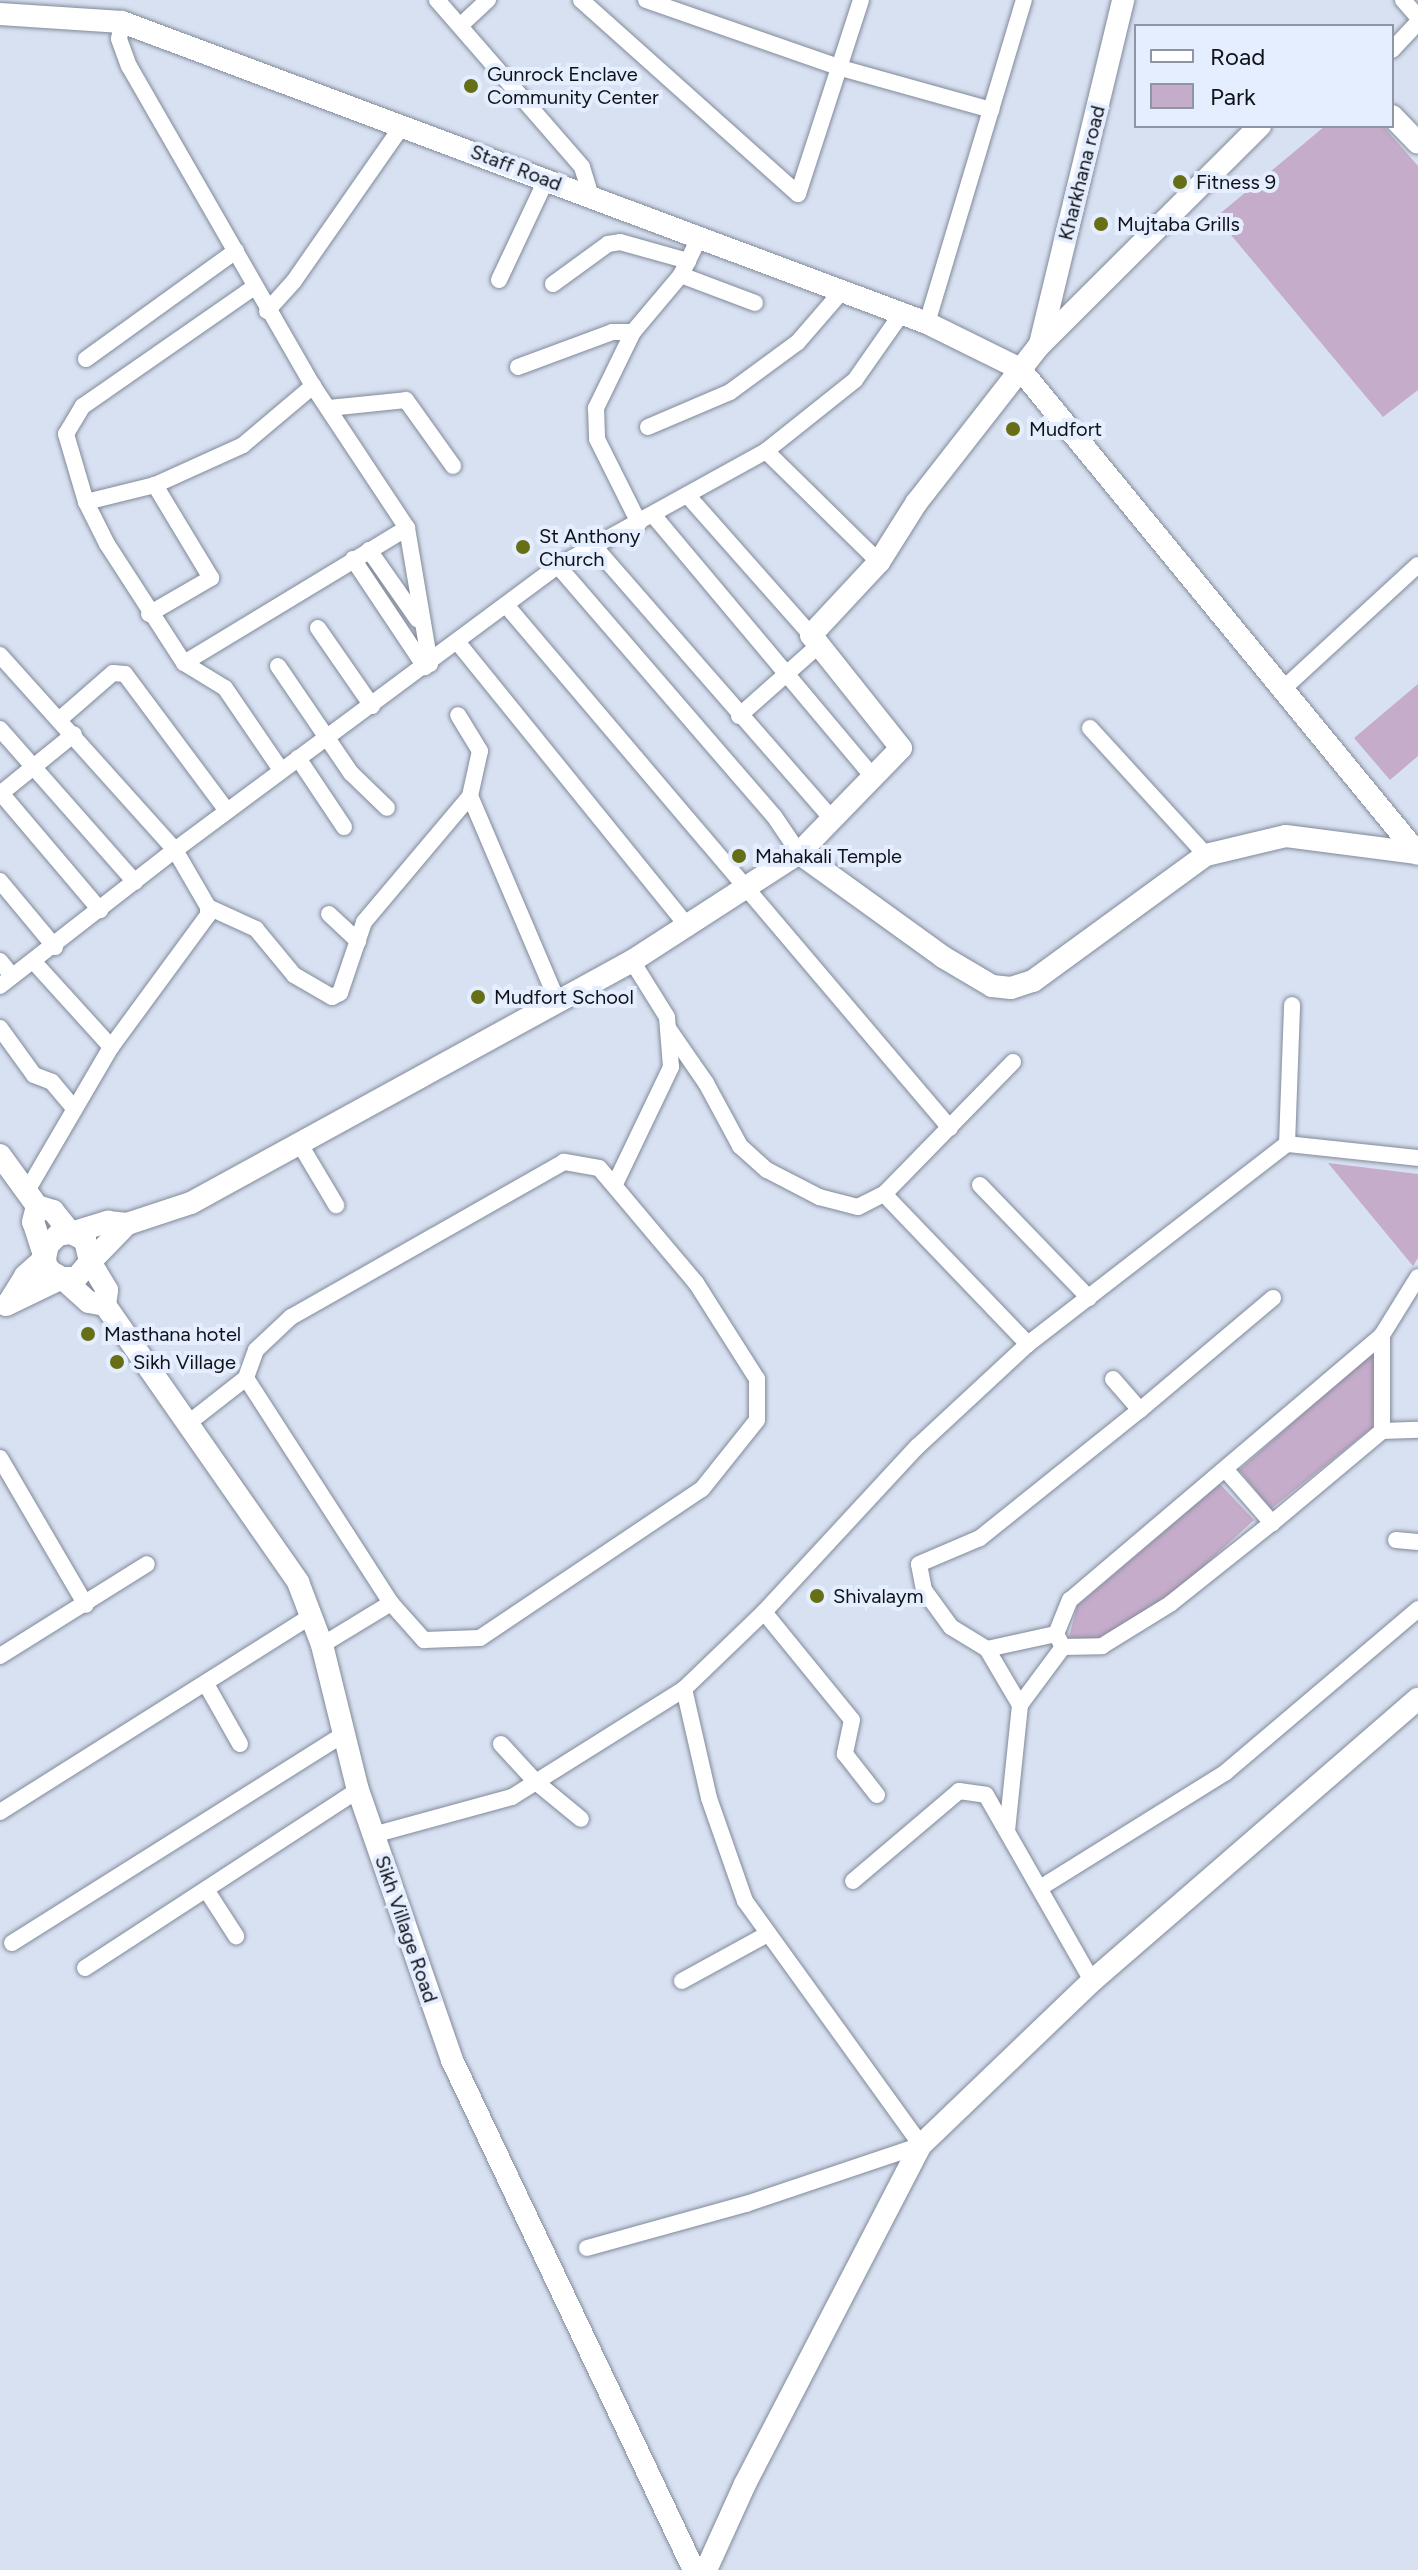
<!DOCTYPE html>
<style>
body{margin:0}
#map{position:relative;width:1418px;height:2570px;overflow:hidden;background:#d8e1f2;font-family:Figtree,sans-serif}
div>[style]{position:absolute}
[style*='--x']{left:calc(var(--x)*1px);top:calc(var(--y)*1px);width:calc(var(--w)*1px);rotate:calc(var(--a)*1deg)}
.green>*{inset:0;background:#c5acca}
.roads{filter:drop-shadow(0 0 2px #818a99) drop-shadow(0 0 2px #818a99)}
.street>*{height:16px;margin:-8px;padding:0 8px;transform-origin:8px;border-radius:8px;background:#fff}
.secondary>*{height:22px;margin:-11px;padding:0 11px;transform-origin:11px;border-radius:11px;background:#fff}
.dots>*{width:22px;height:22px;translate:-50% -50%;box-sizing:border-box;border:4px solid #e5eeff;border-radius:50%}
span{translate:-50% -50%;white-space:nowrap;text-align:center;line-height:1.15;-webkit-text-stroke:8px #e5eeff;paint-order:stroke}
.poi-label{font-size:20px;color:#0f1218}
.left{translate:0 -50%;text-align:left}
.street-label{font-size:20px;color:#0f1218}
.legend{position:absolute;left:1134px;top:24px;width:260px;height:104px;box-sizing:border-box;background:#e5eeff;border:2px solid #8f96a3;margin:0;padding:10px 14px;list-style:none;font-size:24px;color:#0f1218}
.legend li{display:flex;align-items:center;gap:16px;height:40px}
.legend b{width:40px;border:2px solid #8f96a3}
</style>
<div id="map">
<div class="green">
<i style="clip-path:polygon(1325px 126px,1383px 126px,1418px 166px,1418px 390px,1383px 417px,1216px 217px)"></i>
<i style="clip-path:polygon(1418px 684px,1418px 756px,1390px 780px,1354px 738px)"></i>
<i style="clip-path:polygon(1328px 1163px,1418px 1174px,1418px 1258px,1413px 1266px)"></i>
<i style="clip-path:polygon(1376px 1350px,1373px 1427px,1271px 1509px,1239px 1470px)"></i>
<i style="clip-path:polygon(1220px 1484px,1254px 1520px,1170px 1597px,1094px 1642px,1069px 1637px,1077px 1606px)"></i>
</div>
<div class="roads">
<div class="street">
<i style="--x:437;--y:0;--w:221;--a:49"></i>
<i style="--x:582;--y:167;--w:31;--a:73"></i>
<i style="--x:581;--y:0;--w:291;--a:41.8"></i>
<i style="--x:798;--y:194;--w:204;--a:-72"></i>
<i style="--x:646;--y:0;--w:207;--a:19.2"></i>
<i style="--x:841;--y:68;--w:156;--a:15.6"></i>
<i style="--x:1403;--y:0;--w:23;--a:49"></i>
<i style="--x:122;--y:22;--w:17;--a:100"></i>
<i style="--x:119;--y:39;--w:29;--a:70"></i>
<i style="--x:129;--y:66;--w:369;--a:60.1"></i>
<i style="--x:461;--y:25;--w:37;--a:-43"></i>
<i style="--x:1392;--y:50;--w:38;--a:-47"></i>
<i style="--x:681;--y:275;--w:79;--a:20.7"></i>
<i style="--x:499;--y:280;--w:110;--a:-64.8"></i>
<i style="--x:553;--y:284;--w:68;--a:-36"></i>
<i style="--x:608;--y:244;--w:12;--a:-9"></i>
<i style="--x:620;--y:242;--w:71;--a:15.6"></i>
<i style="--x:267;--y:311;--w:40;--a:-48"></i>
<i style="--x:294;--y:281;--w:190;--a:-55.1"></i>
<i style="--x:927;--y:323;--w:337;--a:-73.3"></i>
<i style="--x:633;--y:332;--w:85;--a:116"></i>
<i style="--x:596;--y:408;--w:31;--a:88"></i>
<i style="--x:597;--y:439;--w:94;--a:63.4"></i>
<i style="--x:86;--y:359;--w:185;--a:-35.8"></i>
<i style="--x:518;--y:367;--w:100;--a:-20.4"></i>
<i style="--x:612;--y:332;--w:21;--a:0"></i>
<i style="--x:633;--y:332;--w:75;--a:-49.9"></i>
<i style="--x:681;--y:275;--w:39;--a:-64"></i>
<i style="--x:329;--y:408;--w:77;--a:-5.9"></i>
<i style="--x:406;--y:400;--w:81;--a:54.5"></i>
<i style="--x:648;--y:427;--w:89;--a:-23.1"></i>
<i style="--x:730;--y:392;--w:84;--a:-36.3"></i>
<i style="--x:798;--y:342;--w:67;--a:-49.2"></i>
<i style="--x:766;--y:451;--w:158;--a:44.5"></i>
<i style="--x:688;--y:496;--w:186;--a:48.5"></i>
<i style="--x:86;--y:502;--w:71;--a:-13.8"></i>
<i style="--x:155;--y:485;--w:97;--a:-24.4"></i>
<i style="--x:243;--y:445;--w:92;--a:-40.1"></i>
<i style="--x:313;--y:386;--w:170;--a:56.5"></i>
<i style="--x:654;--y:516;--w:339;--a:50"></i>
<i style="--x:593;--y:545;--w:364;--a:48.9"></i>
<i style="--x:369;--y:550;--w:85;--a:55"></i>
<i style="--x:353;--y:559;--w:130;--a:56.3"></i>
<i style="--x:558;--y:566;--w:330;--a:49.2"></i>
<i style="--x:774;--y:816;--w:45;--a:56"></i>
<i style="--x:506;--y:605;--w:686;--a:49.67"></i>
<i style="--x:149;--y:614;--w:72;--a:-30.1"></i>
<i style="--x:211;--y:578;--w:109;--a:-121.1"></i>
<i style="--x:318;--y:628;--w:95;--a:55.3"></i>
<i style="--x:459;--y:644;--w:365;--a:51"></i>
<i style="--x:0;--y:655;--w:262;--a:48.1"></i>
<i style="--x:175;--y:850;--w:66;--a:59.9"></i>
<i style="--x:208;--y:907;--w:8;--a:90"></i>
<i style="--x:208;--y:915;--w:164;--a:126.3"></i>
<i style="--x:111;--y:1047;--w:167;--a:120.3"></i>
<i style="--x:184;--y:663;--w:142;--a:-122.9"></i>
<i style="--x:107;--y:544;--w:47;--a:-116.6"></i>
<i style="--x:86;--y:502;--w:71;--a:-106.4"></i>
<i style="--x:66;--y:434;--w:33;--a:-59"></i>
<i style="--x:83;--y:406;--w:208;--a:-34.8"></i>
<i style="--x:278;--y:666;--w:130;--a:55.7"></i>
<i style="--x:351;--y:773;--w:50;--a:44.2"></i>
<i style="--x:1283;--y:689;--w:183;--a:-42.6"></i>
<i style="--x:739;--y:716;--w:107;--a:-41.6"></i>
<i style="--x:60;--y:719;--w:70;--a:-41"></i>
<i style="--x:113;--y:673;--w:12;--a:5"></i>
<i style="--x:125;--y:674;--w:171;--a:53.3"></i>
<i style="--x:1090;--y:728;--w:172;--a:47.6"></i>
<i style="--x:0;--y:729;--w:204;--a:48.6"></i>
<i style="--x:298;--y:758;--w:83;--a:56.3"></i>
<i style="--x:281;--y:770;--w:99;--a:-124.3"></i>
<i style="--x:225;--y:688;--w:48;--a:-148.6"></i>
<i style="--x:184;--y:663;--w:261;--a:-31.2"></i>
<i style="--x:407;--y:528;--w:138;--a:80.4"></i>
<i style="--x:0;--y:792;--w:155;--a:49.7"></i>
<i style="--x:0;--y:794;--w:95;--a:-39"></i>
<i style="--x:470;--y:796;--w:224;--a:66.9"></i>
<i style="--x:0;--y:881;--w:86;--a:50.2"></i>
<i style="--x:208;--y:907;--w:53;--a:24.6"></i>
<i style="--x:256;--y:929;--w:60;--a:50.4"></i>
<i style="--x:294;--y:975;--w:44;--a:30.1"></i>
<i style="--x:332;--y:997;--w:9;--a:-27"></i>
<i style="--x:340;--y:993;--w:75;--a:-71.3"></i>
<i style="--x:364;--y:922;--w:165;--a:-49.9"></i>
<i style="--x:470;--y:796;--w:46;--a:-77.5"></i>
<i style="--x:480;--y:751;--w:42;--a:-121.4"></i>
<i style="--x:329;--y:914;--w:40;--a:43"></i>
<i style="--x:0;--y:961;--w:19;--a:51"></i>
<i style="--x:34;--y:962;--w:115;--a:47.8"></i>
<i style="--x:0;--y:986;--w:222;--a:-37.9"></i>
<i style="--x:175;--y:850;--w:477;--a:-36.6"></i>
<i style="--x:558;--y:566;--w:238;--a:-28.9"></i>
<i style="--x:766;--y:451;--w:114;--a:-38.6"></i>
<i style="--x:855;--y:380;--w:82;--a:-55"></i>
<i style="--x:0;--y:1028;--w:58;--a:54.1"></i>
<i style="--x:34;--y:1075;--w:19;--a:21"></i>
<i style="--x:52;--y:1082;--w:35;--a:50"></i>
<i style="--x:668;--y:1028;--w:67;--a:55.4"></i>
<i style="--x:706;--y:1083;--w:72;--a:61.6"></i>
<i style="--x:740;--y:1146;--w:36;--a:42"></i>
<i style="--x:767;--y:1170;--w:59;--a:27.4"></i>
<i style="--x:819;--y:1197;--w:40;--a:14.4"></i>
<i style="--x:858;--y:1207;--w:29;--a:-27"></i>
<i style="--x:1013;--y:1062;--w:185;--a:134.3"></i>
<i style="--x:884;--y:1194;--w:208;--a:46.2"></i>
<i style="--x:1287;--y:1144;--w:139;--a:-87.9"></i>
<i style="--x:301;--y:1146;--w:69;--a:59.3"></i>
<i style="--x:615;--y:1184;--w:130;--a:-64.4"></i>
<i style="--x:671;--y:1067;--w:50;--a:-94.6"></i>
<i style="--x:667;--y:1017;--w:66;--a:-122"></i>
<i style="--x:980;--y:1185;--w:157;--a:46"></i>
<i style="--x:1113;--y:1379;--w:41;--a:48.9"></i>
<i style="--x:1140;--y:1410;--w:174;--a:-40.1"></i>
<i style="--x:191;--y:1421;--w:70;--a:-38"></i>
<i style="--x:246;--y:1378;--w:268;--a:57.2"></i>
<i style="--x:391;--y:1603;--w:50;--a:48.3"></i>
<i style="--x:424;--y:1640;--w:56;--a:-2"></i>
<i style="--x:480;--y:1638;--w:267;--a:-33.9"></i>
<i style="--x:702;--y:1489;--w:88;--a:-51.4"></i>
<i style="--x:757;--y:1420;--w:41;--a:-90"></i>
<i style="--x:757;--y:1379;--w:114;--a:-122.4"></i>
<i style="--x:696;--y:1283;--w:150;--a:-130.1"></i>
<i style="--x:599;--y:1168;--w:36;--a:-170"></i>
<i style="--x:564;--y:1162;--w:314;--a:150.4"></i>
<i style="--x:291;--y:1317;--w:48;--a:136.7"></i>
<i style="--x:256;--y:1350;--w:30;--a:110"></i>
<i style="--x:1382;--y:1431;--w:36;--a:-2"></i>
<i style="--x:0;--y:1458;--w:170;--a:59.7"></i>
<i style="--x:1225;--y:1469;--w:72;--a:49"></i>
<i style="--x:1272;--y:1523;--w:143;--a:-39.9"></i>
<i style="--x:1382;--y:1431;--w:96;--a:-90"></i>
<i style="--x:1396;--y:1540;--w:22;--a:5"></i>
<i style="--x:764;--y:1612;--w:139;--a:50.8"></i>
<i style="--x:852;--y:1720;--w:35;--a:102"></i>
<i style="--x:845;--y:1754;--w:52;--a:52"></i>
<i style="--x:1056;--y:1634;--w:37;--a:-68"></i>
<i style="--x:1070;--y:1600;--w:409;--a:-40.3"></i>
<i style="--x:1382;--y:1335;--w:68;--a:-58.2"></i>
<i style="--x:322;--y:1645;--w:81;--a:-31.3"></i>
<i style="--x:1063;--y:1647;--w:39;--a:-1"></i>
<i style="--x:1102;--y:1646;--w:80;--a:-31.7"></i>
<i style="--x:1170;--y:1604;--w:130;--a:-38.5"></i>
<i style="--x:987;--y:1649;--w:71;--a:-12.3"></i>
<i style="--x:1056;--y:1634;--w:15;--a:62"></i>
<i style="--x:1063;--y:1647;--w:72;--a:126.6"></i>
<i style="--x:1020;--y:1705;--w:126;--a:95.9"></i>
<i style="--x:0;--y:1656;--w:173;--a:-32"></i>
<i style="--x:206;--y:1684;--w:69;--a:60.5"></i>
<i style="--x:1020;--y:1705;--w:65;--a:-120.5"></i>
<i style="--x:987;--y:1649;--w:42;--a:-148.6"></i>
<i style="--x:951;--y:1627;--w:46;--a:-126.1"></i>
<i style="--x:924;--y:1590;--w:26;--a:-101"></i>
<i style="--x:919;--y:1564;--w:66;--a:-23.1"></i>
<i style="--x:980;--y:1538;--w:205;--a:-38.7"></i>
<i style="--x:501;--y:1744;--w:52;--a:47.4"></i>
<i style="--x:536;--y:1782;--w:58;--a:39.4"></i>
<i style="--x:0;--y:1812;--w:370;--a:-32.2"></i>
<i style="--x:373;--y:1835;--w:144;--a:-15.3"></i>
<i style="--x:512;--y:1797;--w:203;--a:-32.1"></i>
<i style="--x:684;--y:1689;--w:111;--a:-43.9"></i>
<i style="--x:764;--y:1612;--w:225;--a:-47.2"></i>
<i style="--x:917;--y:1447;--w:151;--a:-42.9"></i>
<i style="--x:1028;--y:1344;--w:327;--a:-37.7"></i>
<i style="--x:1287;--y:1144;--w:132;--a:6.1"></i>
<i style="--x:853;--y:1881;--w:139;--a:-40.3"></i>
<i style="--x:959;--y:1791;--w:27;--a:8"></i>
<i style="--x:986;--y:1795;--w:214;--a:60.3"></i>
<i style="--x:1040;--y:1888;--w:219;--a:-31.9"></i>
<i style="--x:1226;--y:1772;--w:252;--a:-40.3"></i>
<i style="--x:207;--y:1891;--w:54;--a:57.2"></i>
<i style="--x:12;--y:1943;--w:390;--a:-32.2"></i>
<i style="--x:85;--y:1968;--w:326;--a:-33.1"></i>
<i style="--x:682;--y:1981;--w:98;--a:-28.7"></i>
<i style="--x:587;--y:2248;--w:165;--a:-15.5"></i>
<i style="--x:746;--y:2204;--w:185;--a:-18.6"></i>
<i style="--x:921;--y:2145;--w:301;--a:-125.8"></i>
<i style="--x:745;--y:1901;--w:109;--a:-109.3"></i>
<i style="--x:709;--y:1798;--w:112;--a:-102.9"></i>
</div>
<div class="secondary">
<i style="--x:0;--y:14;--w:122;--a:3.8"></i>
<i style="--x:122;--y:22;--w:859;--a:20.5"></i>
<i style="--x:927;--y:323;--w:104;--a:26.3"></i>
<i style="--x:1020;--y:369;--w:627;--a:50.63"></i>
<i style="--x:1392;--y:116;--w:37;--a:46"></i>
<i style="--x:1040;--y:344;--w:354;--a:-76.4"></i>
<i style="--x:799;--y:853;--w:178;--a:35.8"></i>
<i style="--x:943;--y:957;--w:57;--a:30.6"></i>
<i style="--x:992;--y:986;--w:19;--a:6"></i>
<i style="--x:1011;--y:988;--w:23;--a:-18"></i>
<i style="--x:1033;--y:981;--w:214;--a:-36.1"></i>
<i style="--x:1206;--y:855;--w:82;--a:-13.4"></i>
<i style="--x:1286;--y:836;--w:132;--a:7.4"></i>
<i style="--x:0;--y:1155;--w:63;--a:54"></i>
<i style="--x:37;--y:1206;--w:17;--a:17"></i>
<i style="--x:53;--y:1211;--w:28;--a:51"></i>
<i style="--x:71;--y:1233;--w:39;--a:-17"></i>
<i style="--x:108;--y:1222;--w:19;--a:6"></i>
<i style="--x:127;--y:1224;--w:67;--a:-18.2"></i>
<i style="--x:191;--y:1203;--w:503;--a:-28.76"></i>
<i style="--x:632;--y:961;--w:199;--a:-32.9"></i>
<i style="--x:799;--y:853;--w:146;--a:-45.8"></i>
<i style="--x:901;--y:748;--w:144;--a:-128.5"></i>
<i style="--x:811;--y:635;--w:100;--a:-47"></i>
<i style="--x:879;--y:562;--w:71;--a:-57.7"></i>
<i style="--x:917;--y:502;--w:198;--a:-52"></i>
<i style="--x:1039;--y:346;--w:312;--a:-44.9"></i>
<i style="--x:9;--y:1302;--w:31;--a:-58"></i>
<i style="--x:25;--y:1276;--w:27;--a:-42"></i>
<i style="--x:45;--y:1258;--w:13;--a:-77"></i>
<i style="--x:48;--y:1245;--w:14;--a:-45"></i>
<i style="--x:58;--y:1235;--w:13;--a:-9"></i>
<i style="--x:71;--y:1233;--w:16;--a:27"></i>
<i style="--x:85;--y:1240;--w:23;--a:77"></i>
<i style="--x:90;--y:1262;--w:21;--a:131"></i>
<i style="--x:76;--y:1278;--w:14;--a:180"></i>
<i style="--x:62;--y:1278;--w:14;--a:-150"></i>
<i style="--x:50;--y:1271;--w:7;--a:-124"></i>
<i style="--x:46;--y:1265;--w:7;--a:-98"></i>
<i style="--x:45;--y:1258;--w:38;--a:-108"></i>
<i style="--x:33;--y:1222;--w:16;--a:-76"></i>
<i style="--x:6;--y:1305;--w:62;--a:-25.7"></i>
<i style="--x:62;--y:1278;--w:36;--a:42"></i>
<i style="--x:89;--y:1302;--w:16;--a:11"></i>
<i style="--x:105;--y:1305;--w:338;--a:55.1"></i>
<i style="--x:298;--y:1582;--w:67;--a:69.1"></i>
<i style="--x:322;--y:1645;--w:149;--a:76.1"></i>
<i style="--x:358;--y:1790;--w:286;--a:70.8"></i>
<i style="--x:452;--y:2060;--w:565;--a:64.62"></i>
<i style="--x:105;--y:1305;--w:15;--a:-82"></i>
<i style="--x:107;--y:1290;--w:33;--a:-121"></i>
<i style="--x:90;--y:1262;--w:53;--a:-45.8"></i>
<i style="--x:706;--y:2570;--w:94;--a:-65.6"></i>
<i style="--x:745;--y:2484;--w:382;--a:-62.6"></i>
<i style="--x:921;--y:2145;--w:237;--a:-43.8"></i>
<i style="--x:1092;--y:1981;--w:431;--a:-40.9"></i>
</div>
</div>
<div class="dots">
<i style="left:471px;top:86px;background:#666f16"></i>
<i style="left:1180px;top:182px;background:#666f16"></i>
<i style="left:1101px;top:224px;background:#666f16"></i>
<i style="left:1013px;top:429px;background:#666f16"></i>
<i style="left:523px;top:547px;background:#666f16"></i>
<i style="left:739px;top:856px;background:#666f16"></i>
<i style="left:478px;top:997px;background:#666f16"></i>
<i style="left:88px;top:1334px;background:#666f16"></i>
<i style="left:117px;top:1362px;background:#666f16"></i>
<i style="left:817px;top:1596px;background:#666f16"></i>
</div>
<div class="poi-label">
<span class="left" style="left:487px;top:86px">Gunrock Enclave<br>Community Center</span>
<span class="left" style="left:1196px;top:182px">Fitness 9</span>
<span class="left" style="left:1117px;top:224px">Mujtaba Grills</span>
<span class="left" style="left:1029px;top:429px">Mudfort</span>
<span class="left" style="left:539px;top:548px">St Anthony<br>Church</span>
<span class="left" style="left:755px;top:856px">Mahakali Temple</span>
<span class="left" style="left:494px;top:997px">Mudfort School</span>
<span class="left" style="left:104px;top:1334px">Masthana hotel</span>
<span class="left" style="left:133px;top:1362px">Sikh Village</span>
<span class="left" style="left:833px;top:1596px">Shivalaym</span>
</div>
<div class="street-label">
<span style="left:516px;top:168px;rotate:21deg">Staff Road</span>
<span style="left:1082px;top:173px;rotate:-76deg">Kharkhana road</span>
<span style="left:406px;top:1929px;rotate:71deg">Sikh Village Road</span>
</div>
<ul class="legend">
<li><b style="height:10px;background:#fff"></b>Road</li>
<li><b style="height:22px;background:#c5acca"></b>Park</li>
</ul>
</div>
